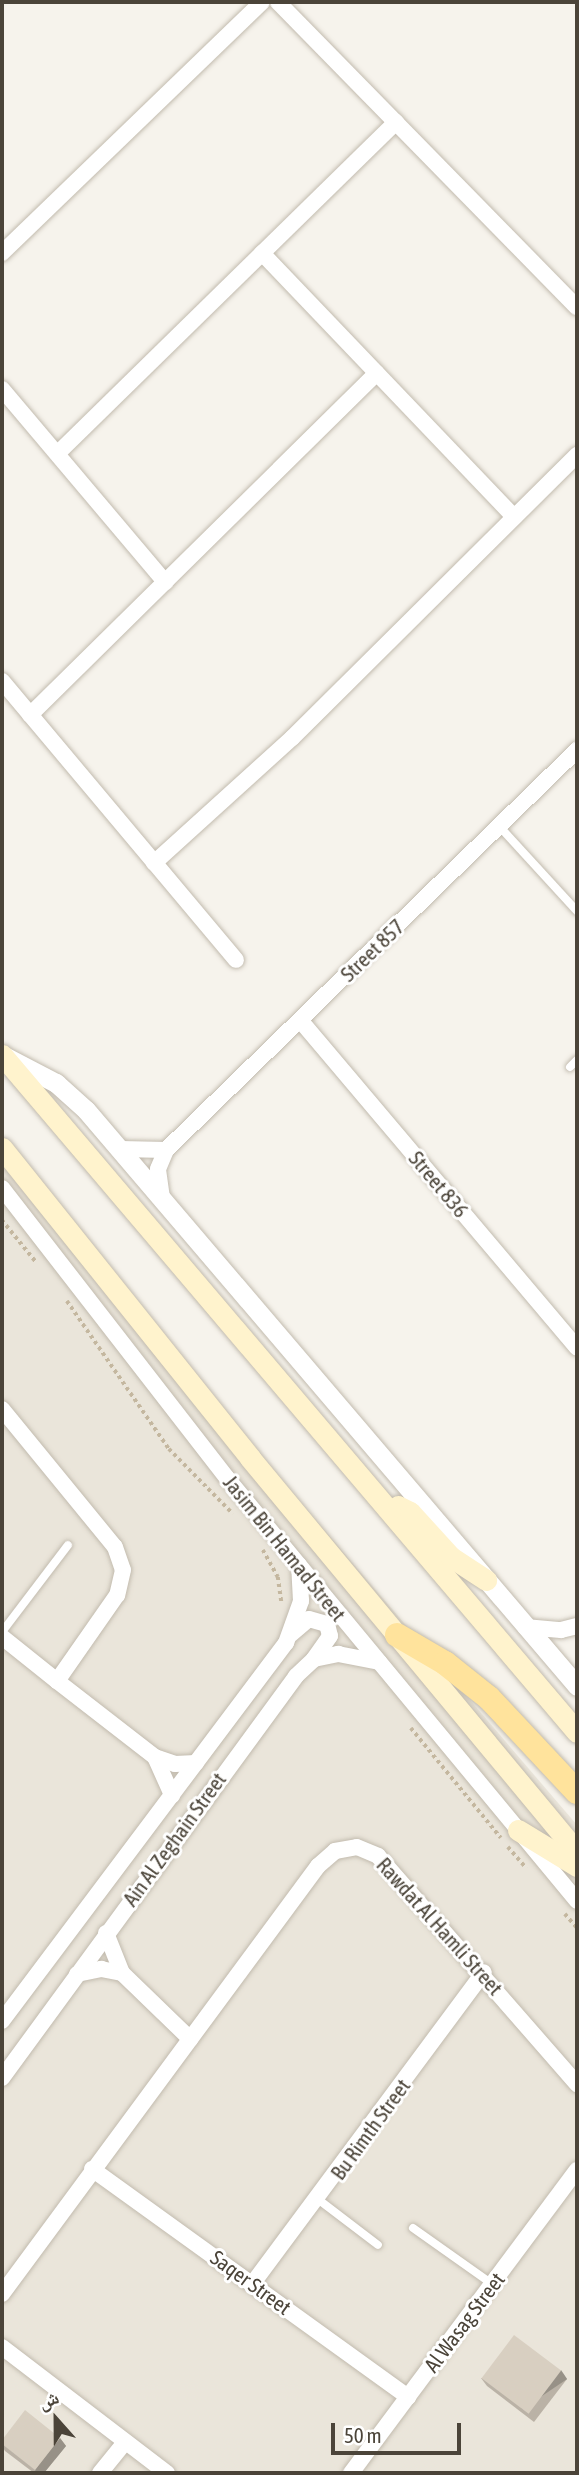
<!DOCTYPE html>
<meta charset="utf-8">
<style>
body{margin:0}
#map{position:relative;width:579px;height:2475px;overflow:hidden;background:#f6f3ec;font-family:"Asap Condensed","Noto Naskh Arabic",sans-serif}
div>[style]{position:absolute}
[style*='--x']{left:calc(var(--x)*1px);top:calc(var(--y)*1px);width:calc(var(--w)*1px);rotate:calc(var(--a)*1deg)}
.residential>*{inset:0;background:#eae5da}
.path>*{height:3.5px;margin-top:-1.75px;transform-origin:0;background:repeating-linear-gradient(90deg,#c4b79f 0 3.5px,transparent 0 7px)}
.roads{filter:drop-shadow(0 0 2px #c2bbae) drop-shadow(0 0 2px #c2bbae)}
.service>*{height:8px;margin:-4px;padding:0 4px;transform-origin:4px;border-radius:4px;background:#fff}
.minor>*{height:16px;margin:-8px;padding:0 8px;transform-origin:8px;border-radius:8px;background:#fff}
.tertiary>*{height:19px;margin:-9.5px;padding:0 9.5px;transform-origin:9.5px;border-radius:9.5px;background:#fff}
.secondary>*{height:21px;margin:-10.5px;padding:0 10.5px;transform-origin:10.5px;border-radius:10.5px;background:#fff3cd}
.primary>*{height:24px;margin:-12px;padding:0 12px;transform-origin:12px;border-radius:12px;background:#ffe39c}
.wall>*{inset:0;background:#bab2a6}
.shaded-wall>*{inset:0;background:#979187;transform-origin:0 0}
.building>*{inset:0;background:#d8cfc1;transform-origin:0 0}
span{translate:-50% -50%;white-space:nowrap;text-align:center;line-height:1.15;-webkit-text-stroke:6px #fff;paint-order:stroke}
.street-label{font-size:21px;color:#4b4439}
.frame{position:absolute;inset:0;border:4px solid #4b4439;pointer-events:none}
.north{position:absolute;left:21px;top:2384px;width:70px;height:70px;-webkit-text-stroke:5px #fff;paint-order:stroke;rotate:339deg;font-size:19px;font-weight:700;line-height:28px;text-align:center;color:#4b4439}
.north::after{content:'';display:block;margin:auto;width:24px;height:32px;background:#4b4439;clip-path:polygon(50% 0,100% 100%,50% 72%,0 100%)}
.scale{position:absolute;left:331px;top:2423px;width:130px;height:32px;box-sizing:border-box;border:4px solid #4b4439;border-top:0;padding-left:9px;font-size:21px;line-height:24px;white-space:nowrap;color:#4b4439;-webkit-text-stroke:5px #fff;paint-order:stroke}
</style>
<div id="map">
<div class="residential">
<i style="clip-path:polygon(2px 1154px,577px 1825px,577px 2473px,2px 2473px)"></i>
</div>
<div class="path">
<i style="--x:2;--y:1220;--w:54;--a:51"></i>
<i style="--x:67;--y:1301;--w:180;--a:55.4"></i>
<i style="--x:169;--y:1449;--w:91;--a:45.4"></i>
<i style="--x:263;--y:1550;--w:31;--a:61"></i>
<i style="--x:278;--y:1577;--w:27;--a:82"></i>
<i style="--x:411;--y:1728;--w:142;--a:50.7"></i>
<i style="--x:508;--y:1847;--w:28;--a:49"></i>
<i style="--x:565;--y:1914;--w:18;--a:49"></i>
</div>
<div class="roads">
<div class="service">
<i style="--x:499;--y:826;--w:115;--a:47.5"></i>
<i style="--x:570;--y:1067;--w:10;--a:-45"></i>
<i style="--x:2;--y:1632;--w:109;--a:-52.8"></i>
<i style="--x:319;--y:2200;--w:74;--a:37.3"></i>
<i style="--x:413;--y:2228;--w:97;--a:35.3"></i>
</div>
<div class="minor">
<i style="--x:278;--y:2;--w:427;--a:45.6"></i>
<i style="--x:2;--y:253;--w:361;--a:-44"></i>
<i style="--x:262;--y:253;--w:365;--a:46.3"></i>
<i style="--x:2;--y:389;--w:253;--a:49.8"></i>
<i style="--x:58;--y:453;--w:473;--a:-44.4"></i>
<i style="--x:2;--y:681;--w:364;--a:50"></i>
<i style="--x:30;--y:715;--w:487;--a:-44.6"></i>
<i style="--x:154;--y:863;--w:186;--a:-42.2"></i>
<i style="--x:292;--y:738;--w:402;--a:-44.8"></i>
<i style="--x:300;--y:1020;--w:429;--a:49.8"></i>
<i style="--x:121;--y:1149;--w:45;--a:1.3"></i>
<i style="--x:2;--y:1188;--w:367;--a:52.2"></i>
<i style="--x:227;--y:1478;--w:549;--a:50.39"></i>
<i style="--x:162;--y:1198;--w:29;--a:-98"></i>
<i style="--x:158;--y:1169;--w:21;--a:-67"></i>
<i style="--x:166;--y:1150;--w:574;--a:-44.22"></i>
<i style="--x:2;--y:1409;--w:178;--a:50.7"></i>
<i style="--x:115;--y:1547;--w:24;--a:71"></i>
<i style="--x:123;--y:1570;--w:26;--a:103"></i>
<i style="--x:117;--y:1595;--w:105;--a:124.9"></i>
<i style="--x:57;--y:1681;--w:70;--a:-141.3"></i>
<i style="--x:525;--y:1627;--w:36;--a:5"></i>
<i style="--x:561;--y:1630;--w:16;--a:-14"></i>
<i style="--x:291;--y:1634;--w:23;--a:-40"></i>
<i style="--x:309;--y:1619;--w:19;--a:16"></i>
<i style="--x:327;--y:1624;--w:12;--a:76"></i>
<i style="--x:330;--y:1636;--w:28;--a:125"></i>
<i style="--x:57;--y:1681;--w:124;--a:37.8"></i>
<i style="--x:155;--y:1757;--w:21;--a:19"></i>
<i style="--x:175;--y:1764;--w:21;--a:-3"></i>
<i style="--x:155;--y:1757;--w:42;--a:65.9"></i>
<i style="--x:106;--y:1933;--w:43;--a:68.2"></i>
<i style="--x:122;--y:1973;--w:95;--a:44.1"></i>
<i style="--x:77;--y:1974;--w:25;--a:-12"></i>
<i style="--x:101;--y:1969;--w:21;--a:11"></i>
<i style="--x:2;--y:2021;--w:473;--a:-53.1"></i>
<i style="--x:286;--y:1643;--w:45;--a:-70.3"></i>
<i style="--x:301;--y:1601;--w:36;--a:-93"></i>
<i style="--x:2;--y:2078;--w:498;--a:-53.8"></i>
<i style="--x:296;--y:1676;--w:25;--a:-43"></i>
<i style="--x:314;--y:1659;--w:25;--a:-12"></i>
<i style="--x:338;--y:1654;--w:42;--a:11"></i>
<i style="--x:92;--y:2169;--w:390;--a:35.8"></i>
<i style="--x:253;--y:2283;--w:387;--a:-53.4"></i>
<i style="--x:2;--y:2294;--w:532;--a:-53.56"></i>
<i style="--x:318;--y:1866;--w:23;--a:-41"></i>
<i style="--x:335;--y:1851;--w:22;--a:-10"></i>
<i style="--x:357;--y:1847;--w:23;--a:23"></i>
<i style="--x:378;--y:1856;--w:303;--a:48.9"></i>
<i style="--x:2;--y:2347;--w:208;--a:37.4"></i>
<i style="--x:100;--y:2473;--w:40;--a:-51"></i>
<i style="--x:351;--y:2473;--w:378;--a:-53.3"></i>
</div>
<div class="tertiary">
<i style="--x:2;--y:1055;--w:61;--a:27.4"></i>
<i style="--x:56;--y:1083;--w:40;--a:42"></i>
<i style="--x:86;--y:1110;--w:757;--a:49.55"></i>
</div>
<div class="secondary">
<i style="--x:2;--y:1055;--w:888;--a:49.66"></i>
<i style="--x:2;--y:1148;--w:397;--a:51.3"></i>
<i style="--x:250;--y:1458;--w:512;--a:50.31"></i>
<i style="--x:398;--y:1506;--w:13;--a:27"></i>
<i style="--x:410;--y:1512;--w:61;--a:47.7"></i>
<i style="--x:451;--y:1557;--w:42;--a:33.3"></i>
<i style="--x:518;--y:1830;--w:69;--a:31.4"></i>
</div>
<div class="primary">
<i style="--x:397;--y:1635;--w:56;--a:30.3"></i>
<i style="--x:445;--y:1663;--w:56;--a:38.5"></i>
<i style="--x:489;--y:1698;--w:129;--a:46.9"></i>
</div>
</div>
<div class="wall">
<i style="clip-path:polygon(481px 2378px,567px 2379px,534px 2422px,487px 2386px)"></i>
<i style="clip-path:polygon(60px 2438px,66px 2446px,44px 2473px,34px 2473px,5px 2451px,2px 2446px,2px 2440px)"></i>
</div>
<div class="shaded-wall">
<i style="left:561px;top:2370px;width:11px;height:54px;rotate:56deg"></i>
<i style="clip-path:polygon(60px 2438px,66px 2446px,44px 2473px,37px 2473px,35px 2470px)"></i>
</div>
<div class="building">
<i style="left:514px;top:2335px;width:59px;height:54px;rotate:37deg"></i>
<i style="clip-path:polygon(25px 2410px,60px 2438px,35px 2470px,2px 2444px,2px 2440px)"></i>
</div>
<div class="street-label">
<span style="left:372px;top:950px;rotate:-44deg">Street 857</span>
<span style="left:439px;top:1184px;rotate:50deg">Street 836</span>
<span style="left:285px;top:1548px;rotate:51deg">Jasim Bin Hamad Street</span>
<span style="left:174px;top:1839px;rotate:-54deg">Ain Al Zeghain Street</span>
<span style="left:440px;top:1926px;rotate:48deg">Rawdat Al Hamli Street</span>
<span style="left:370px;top:2129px;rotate:-54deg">Bu Rimth Street</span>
<span style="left:251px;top:2282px;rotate:36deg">Saqer Street</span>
<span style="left:464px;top:2322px;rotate:-53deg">Al Wasag Street</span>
</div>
<div class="frame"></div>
<div class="north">ش</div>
<div class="scale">50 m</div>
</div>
